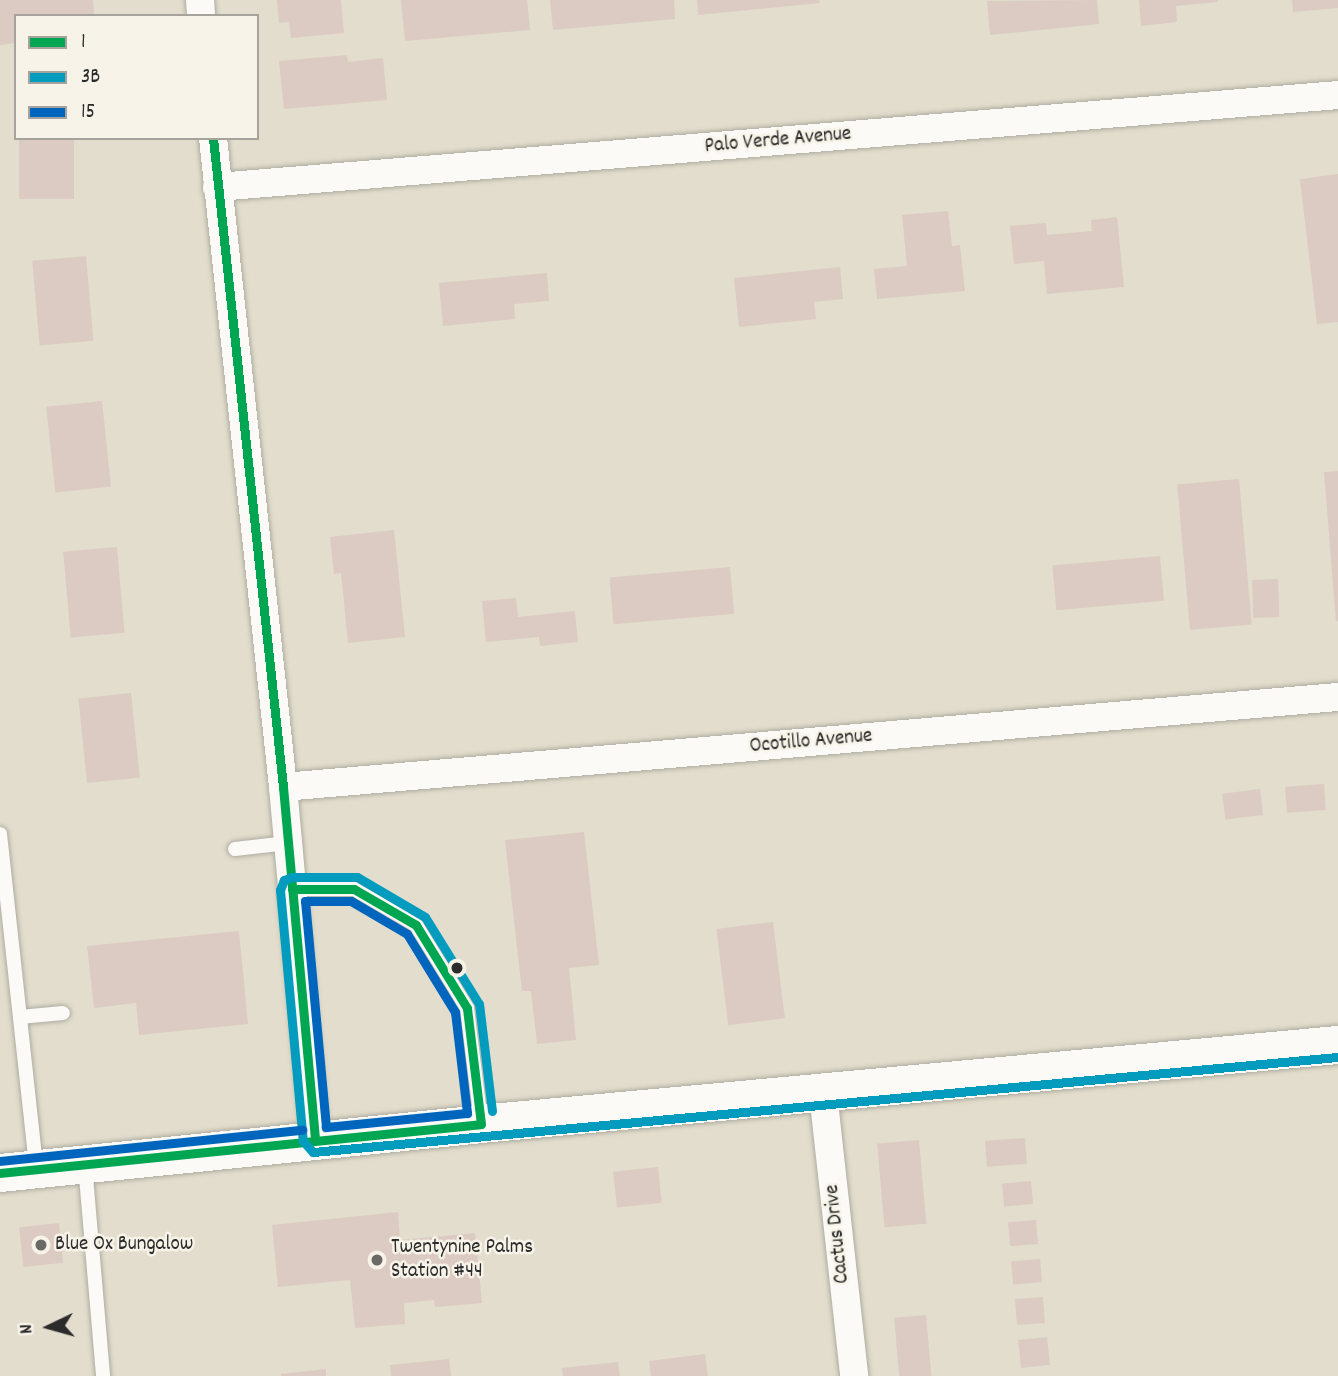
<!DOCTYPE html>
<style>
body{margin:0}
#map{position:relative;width:1338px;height:1376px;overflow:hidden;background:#e2ddcc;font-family:Dekko,sans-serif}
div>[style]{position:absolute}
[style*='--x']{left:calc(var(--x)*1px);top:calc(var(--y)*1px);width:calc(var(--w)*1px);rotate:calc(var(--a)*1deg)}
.building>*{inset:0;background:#dccbc2;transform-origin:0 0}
.roads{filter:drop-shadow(0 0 2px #aeaca1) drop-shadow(0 0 2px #aeaca1)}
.lane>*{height:14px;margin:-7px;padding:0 7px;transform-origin:7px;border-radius:7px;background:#fbfaf7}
.street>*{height:28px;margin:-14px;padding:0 14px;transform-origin:14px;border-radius:14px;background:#fbfaf7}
.secondary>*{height:38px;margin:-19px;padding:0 19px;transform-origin:19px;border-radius:19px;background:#fbfaf7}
.bus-1>*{height:9px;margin:-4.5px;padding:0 4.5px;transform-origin:4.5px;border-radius:4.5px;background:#00a651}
.bus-2>*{height:9px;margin:-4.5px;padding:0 4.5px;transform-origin:4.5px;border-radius:4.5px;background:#049cbe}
.bus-3>*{height:9px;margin:-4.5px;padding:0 4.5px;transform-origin:4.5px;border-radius:4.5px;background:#0065bd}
.dots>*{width:19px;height:19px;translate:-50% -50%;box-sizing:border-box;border:4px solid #f7f3e8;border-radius:50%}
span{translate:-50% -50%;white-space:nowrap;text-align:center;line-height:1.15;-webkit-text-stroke:5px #f7f3e8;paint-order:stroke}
.street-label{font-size:21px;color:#2b2b2b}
.poi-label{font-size:21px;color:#2b2b2b}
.left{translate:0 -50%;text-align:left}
.legend{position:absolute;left:14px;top:14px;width:245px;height:126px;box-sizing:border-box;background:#f7f3e8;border:2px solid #a5a39c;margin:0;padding:9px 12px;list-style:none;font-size:21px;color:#2b2b2b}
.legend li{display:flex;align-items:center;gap:14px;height:35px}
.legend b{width:35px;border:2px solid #a5a39c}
.north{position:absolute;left:14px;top:1292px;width:70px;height:70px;-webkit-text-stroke:5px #f7f3e8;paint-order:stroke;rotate:265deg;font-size:19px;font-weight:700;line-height:28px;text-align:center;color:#2b2b2b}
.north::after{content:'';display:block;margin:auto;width:24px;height:32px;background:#2b2b2b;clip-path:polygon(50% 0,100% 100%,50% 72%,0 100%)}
</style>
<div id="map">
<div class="building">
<i style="clip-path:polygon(0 0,93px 0,94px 16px,16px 16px,16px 43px,0 45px)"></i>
<i style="clip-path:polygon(277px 0,341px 0,344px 33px,291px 38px,289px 22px,279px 23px)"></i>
<i style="clip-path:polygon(401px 0,527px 0,530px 30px,405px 41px)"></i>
<i style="clip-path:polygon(550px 0,674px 0,675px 19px,553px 30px)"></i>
<i style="clip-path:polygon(697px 0,819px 0,820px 3px,698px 15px)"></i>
<i style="clip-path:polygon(1097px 0,1099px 24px,990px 35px,987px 1px)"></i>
<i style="clip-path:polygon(1139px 0,1218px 0,1218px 2px,1176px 6px,1177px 22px,1141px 26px)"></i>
<i style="clip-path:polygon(1292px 0,1338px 0,1338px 8px,1293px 12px)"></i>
<i style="clip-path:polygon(347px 55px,348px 62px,383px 58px,387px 100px,284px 109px,279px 61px)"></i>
<i style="left:19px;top:138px;width:55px;height:61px"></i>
<i style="clip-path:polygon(1338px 174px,1338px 322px,1317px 324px,1300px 179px)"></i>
<i style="clip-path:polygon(948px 211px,952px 246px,960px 245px,965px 291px,877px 299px,874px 269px,907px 266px,902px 215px)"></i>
<i style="clip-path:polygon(1117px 217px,1124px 287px,1047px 294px,1044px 261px,1014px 264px,1010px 226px,1046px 223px,1047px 235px,1092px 231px,1091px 220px)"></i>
<i style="left:86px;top:256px;width:85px;height:54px;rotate:85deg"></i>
<i style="clip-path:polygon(840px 267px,843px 299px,814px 302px,816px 319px,739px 327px,734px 278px)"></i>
<i style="clip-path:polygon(547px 273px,549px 301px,514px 304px,515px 319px,443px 326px,439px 283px)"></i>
<i style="left:102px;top:401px;width:86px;height:56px;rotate:84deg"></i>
<i style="clip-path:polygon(1338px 471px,1338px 621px,1336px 621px,1324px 472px)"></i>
<i style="left:1239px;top:479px;width:146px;height:62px;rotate:85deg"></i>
<i style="clip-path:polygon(394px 530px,405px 637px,348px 643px,341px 573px,334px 574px,330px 537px)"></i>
<i style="left:117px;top:547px;width:86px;height:54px;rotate:85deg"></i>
<i style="left:1160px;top:556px;width:45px;height:108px;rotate:85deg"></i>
<i style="left:730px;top:567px;width:47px;height:121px;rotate:85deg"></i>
<i style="left:1278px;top:579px;width:38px;height:26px;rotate:88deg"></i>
<i style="clip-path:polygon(516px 598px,518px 617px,575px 611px,578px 642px,540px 646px,539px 637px,486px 642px,482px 601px)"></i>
<i style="left:131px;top:693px;width:85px;height:53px;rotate:84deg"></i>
<i style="left:1324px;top:784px;width:26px;height:39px;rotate:86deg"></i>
<i style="left:1260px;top:789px;width:26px;height:38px;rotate:83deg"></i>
<i style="clip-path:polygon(584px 832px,599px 965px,569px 968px,576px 1040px,537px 1044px,531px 991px,522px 991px,505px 840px)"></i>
<i style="left:773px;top:922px;width:97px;height:57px;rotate:83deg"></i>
<i style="clip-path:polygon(239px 931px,248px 1024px,139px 1035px,136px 1003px,94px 1008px,87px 946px)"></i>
<i style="left:1025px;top:1138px;width:26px;height:40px;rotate:86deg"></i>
<i style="left:919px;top:1140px;width:84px;height:42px;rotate:85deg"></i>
<i style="left:658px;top:1167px;width:36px;height:45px;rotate:84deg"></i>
<i style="left:1031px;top:1181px;width:23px;height:29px;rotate:85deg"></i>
<i style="clip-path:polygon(398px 1212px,400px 1240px,475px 1233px,482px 1303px,435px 1307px,434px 1300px,404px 1303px,405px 1324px,355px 1328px,350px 1280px,278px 1287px,272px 1225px)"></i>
<i style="left:1036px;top:1220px;width:24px;height:28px;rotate:85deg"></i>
<i style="left:59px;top:1223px;width:40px;height:40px;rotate:84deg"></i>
<i style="left:1040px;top:1259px;width:23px;height:29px;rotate:85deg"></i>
<i style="left:1043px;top:1297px;width:26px;height:28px;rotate:86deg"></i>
<i style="left:926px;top:1315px;width:61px;height:32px;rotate:85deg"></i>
<i style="left:1047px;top:1337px;width:28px;height:29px;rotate:84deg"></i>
<i style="clip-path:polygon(705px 1354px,708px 1376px,651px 1376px,649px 1361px)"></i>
<i style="clip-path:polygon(449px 1359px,451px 1376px,391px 1376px,390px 1365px)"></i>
<i style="clip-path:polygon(618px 1362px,620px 1376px,563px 1376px,562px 1368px)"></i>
<i style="clip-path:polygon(326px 1369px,326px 1376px,281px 1376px,281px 1374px)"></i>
</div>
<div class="roads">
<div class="lane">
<i style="--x:0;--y:834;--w:334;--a:83.8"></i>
<i style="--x:235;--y:849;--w:53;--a:-6.5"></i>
<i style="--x:292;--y:889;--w:62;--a:0"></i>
<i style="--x:354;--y:889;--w:72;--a:30.1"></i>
<i style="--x:416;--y:925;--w:97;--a:58.4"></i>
<i style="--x:467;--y:1008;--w:115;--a:83"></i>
<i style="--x:20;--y:1017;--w:43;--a:-5.3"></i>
<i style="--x:85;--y:1165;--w:212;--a:85.1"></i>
</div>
<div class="street">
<i style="--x:200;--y:0;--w:16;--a:86"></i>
<i style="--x:213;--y:138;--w:653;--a:83.84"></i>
<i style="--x:283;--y:787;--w:354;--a:84.8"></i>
<i style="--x:217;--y:187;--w:1125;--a:-4.69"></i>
<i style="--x:283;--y:787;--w:1059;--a:-4.88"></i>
<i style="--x:823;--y:1093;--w:285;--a:83.7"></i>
</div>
<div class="secondary">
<i style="--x:0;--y:1173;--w:483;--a:-5.8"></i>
<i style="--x:481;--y:1124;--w:861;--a:-5.27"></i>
</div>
</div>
<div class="bus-1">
<i style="--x:213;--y:138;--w:653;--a:83.84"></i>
<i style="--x:283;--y:787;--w:354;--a:84.8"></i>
<i style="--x:0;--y:1173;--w:483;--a:-5.8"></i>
<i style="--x:481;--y:1124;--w:117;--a:-96.9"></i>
<i style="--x:467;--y:1008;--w:97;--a:-121.6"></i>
<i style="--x:416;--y:925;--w:72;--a:-149.9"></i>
<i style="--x:354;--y:889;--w:62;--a:180"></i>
</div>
<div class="bus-2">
<i style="--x:492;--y:1111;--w:108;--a:-96.9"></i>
<i style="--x:479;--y:1004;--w:102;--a:-121.8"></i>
<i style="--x:425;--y:917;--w:79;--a:-149.5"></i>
<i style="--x:357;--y:877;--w:65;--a:180"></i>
<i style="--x:292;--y:877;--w:9;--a:159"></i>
<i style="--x:284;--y:880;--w:11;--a:112"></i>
<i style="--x:280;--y:890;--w:252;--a:84.8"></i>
<i style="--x:303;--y:1141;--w:15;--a:48"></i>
<i style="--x:313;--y:1152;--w:1029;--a:-5.3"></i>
</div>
<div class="bus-3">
<i style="--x:305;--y:901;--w:46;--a:0"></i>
<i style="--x:351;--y:901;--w:65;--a:30.5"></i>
<i style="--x:407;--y:934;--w:92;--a:58.4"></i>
<i style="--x:455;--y:1012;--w:102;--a:83.2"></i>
<i style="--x:467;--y:1113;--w:142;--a:174.3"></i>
<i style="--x:326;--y:1127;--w:227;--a:-95.3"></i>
<i style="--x:0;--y:1161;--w:304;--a:-5.9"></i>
</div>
<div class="dots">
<i style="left:457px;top:968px;background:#2b2b2b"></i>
<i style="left:41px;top:1245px;background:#6b6963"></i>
<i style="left:377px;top:1260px;background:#6b6963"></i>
</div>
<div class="street-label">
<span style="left:778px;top:141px;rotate:-5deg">Palo Verde Avenue</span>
<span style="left:811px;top:742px;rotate:-5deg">Ocotillo Avenue</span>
<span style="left:838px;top:1234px;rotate:-96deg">Cactus Drive</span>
</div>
<div class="poi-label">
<span class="left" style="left:55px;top:1245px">Blue Ox Bungalow</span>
<span class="left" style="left:391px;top:1260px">Twentynine Palms<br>Station #44</span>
</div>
<ul class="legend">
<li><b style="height:9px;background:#00a651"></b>1</li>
<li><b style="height:9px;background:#049cbe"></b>3B</li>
<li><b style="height:9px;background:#0065bd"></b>15</li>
</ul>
<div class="north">N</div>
</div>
